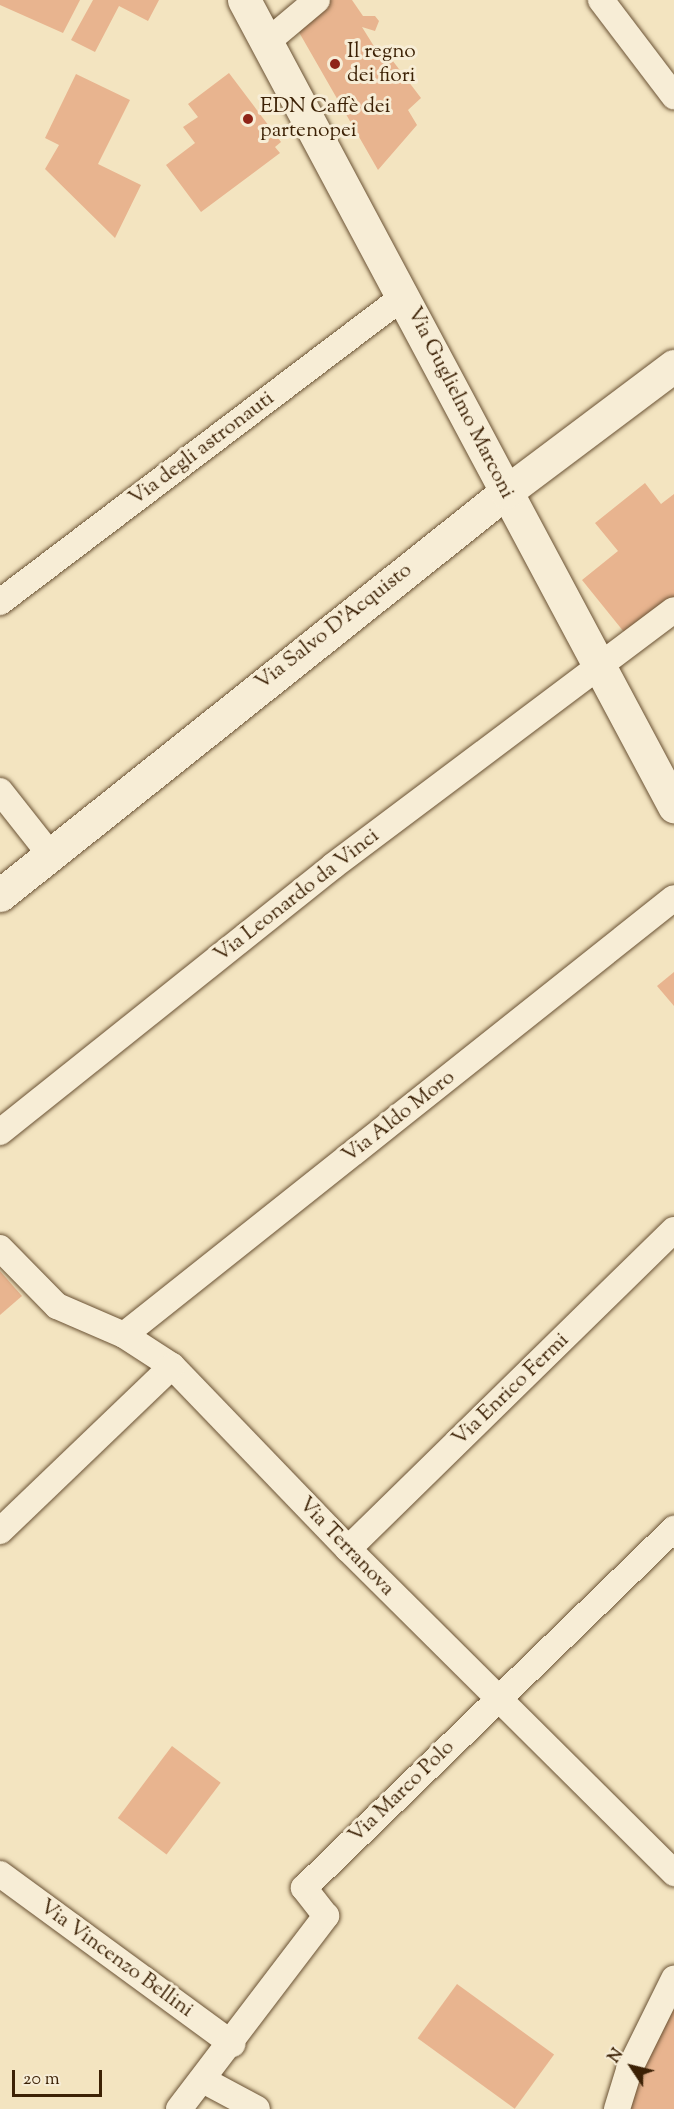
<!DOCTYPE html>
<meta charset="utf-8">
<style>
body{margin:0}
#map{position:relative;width:674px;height:2109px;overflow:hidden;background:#f3e4c0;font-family:"Sorts Mill Goudy",serif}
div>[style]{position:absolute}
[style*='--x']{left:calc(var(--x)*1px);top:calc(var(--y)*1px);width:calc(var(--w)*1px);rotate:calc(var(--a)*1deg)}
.building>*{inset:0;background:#e8b48f;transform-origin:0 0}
.roads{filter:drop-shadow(0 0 2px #6a5234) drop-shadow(0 0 2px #6a5234)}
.street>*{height:26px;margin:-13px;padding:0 13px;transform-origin:13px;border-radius:13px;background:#f7edd6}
.secondary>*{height:33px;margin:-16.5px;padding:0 16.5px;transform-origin:16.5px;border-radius:16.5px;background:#f7edd6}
.dots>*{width:16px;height:16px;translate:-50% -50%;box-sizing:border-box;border:3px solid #f7edd6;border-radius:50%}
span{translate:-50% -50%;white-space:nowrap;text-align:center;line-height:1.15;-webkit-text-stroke:6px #f7edd6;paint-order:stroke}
.poi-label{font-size:21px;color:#3c2105}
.left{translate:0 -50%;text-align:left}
.street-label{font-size:21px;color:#3c2105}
.north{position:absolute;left:602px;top:2037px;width:60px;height:60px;-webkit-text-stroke:4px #f7edd6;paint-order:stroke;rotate:305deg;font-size:16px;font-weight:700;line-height:24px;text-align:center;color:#3c2105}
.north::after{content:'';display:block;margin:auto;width:21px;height:27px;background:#3c2105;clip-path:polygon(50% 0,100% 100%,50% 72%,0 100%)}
.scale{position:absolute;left:12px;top:2070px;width:90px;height:27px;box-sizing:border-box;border:3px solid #3c2105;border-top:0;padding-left:8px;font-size:18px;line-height:21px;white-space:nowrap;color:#3c2105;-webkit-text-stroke:4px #f7edd6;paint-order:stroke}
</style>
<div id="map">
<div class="building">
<i style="clip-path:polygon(0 0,80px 0,63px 33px,0 5px)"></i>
<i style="clip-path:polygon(93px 0,159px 0,148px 21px,119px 6px,95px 52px,71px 40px)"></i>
<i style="clip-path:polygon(328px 0,352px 0,363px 16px,375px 16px,379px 21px,375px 31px,362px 27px,380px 56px,386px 52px,421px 98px,408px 110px,417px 125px,378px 170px,296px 27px)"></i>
<i style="clip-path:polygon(229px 73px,281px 142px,275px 147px,280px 153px,201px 212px,166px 165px,195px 143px,183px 127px,198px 117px,188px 104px)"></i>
<i style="clip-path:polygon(76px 74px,130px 100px,98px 164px,141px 185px,115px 238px,45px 169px,59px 145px,45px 138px)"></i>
<i style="clip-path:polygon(645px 483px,661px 504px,674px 494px,674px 600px,628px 637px,582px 580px,618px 551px,595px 523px)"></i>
<i style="clip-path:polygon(674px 972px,674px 1006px,657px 986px)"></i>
<i style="clip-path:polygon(0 1271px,22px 1296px,0 1315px)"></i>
<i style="left:172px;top:1746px;width:61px;height:90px;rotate:37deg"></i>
<i style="left:457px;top:1984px;width:120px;height:67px;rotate:36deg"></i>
<i style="clip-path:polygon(674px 2009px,674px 2109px,627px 2109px,642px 2069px)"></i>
</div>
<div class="roads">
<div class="street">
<i style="--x:601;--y:0;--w:121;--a:52.8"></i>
<i style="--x:267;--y:42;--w:65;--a:-40"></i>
<i style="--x:0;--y:602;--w:507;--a:-37.14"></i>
<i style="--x:0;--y:791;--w:79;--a:51.7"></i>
<i style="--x:0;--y:1132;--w:426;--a:-38.6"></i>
<i style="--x:333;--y:866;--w:426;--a:-36.9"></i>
<i style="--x:0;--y:1248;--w:81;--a:45.5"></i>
<i style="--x:57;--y:1306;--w:73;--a:23.4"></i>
<i style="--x:124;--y:1335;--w:57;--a:32.9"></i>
<i style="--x:172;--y:1366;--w:254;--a:46.1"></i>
<i style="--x:348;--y:1549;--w:460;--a:44.8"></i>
<i style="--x:124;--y:1335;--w:702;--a:-38.47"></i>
<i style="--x:0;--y:1531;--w:238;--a:-43.8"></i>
<i style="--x:348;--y:1549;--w:456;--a:-44.4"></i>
<i style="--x:0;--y:1874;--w:288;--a:36.2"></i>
<i style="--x:203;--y:2080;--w:61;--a:28.2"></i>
<i style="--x:179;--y:2109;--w:243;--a:-52.7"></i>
<i style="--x:326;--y:1916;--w:36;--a:-128"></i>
<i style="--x:304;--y:1888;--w:516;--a:-44.14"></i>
<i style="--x:617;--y:2109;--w:41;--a:-72.9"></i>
<i style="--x:629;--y:2070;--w:102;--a:-63.7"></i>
</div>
<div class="secondary">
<i style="--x:244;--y:0;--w:914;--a:61.92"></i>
<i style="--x:0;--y:895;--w:647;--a:-38.54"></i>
<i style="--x:506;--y:492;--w:210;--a:-36.9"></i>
</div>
</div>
<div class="dots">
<i style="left:335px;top:64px;background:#8f2418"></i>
<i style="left:248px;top:119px;background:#8f2418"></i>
</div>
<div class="poi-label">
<span class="left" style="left:347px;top:64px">Il regno<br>dei fiori</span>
<span class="left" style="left:260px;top:119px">EDN Caffè dei<br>partenopei</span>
</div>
<div class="street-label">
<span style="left:460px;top:403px;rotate:63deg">Via Guglielmo Marconi</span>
<span style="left:202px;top:449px;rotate:-37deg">Via degli astronauti</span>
<span style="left:334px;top:627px;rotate:-38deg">Via Salvo D'Acquisto</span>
<span style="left:297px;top:896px;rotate:-38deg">Via Leonardo da Vinci</span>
<span style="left:399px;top:1117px;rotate:-38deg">Via Aldo Moro</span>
<span style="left:511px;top:1390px;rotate:-44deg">Via Enrico Fermi</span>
<span style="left:346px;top:1547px;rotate:46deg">Via Terranova</span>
<span style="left:402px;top:1792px;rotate:-44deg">Via Marco Polo</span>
<span style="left:116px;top:1959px;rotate:36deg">Via Vincenzo Bellini</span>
</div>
<div class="north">N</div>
<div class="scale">20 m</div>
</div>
